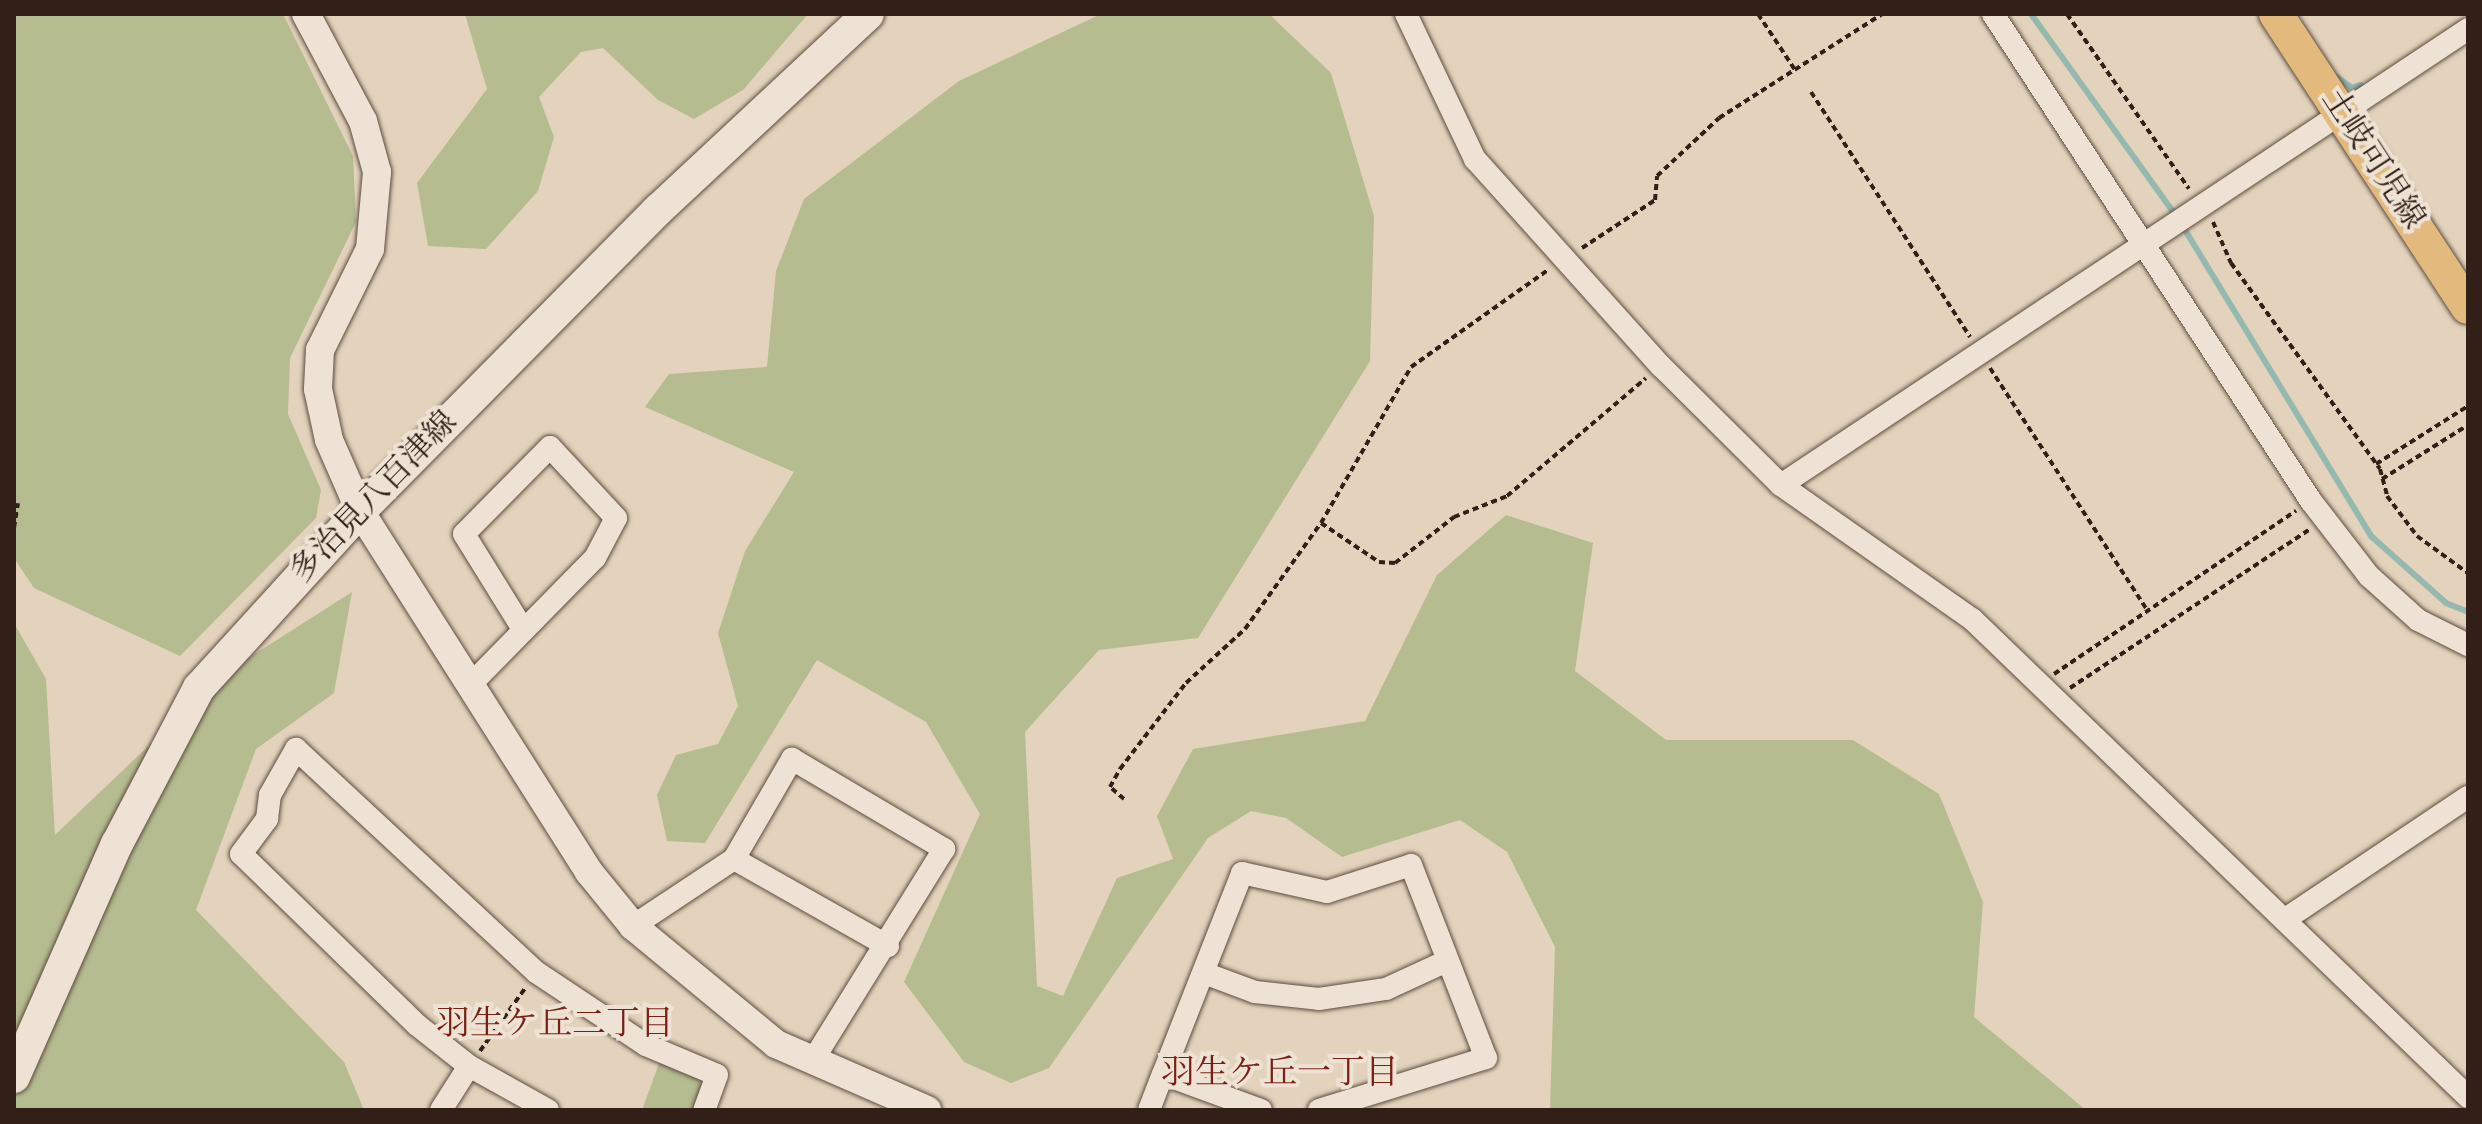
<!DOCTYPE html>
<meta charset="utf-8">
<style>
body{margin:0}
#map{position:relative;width:2482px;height:1124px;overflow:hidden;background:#e3d3bc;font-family:"Old Standard TT","Noto Serif JP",serif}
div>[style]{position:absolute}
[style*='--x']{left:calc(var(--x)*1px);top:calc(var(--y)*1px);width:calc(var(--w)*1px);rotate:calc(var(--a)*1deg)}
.green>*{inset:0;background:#b5bc8f}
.stream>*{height:6px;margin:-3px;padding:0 3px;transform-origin:3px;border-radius:3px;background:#95b8af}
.path>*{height:4px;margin-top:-2px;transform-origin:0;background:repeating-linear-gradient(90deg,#321f17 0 6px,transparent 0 10px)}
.roads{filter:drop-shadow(0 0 2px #5e4c40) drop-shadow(0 0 2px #5e4c40)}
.minor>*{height:22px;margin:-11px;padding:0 11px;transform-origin:11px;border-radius:11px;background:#ede2d3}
.tertiary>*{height:28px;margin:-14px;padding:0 14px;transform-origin:14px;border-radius:14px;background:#ede2d3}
.secondary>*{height:32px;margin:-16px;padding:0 16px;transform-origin:16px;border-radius:16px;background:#ede2d3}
.primary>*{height:34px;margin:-17px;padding:0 17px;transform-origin:17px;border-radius:17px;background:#e2ba7e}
span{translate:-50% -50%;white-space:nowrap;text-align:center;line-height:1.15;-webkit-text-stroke:8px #ede2d3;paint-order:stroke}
.street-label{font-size:32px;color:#321f17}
.neighbourhood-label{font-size:34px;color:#7a1f14}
.frame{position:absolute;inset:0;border:16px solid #321f17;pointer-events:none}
</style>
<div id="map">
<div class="green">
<i style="clip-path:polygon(14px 14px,283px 14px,353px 156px,356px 222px,290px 358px,288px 414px,321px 490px,316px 518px,180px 656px,34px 588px,14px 558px)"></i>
<i style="clip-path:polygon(465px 14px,808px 14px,743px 90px,694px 119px,658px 100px,603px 48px,581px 52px,539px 97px,554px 137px,538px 191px,486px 249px,428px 246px,417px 183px,487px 89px)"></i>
<i style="clip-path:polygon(1101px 14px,1269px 14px,1331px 73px,1374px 216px,1370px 361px,1198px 638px,1099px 650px,1025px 732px,1037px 986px,1063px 996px,1117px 878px,1173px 859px,1157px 816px,1193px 749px,1365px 721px,1437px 575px,1506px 515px,1593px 543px,1575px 671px,1666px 740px,1853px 740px,1939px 794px,1983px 902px,1974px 1017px,2086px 1110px,1550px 1110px,1555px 947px,1507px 852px,1460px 820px,1342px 857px,1286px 818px,1251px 811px,1208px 838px,1049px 1068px,1011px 1083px,964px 1062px,904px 982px,980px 814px,926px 722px,817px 660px,705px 843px,667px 841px,657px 795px,676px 755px,718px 744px,738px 706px,718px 633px,745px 551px,794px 472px,645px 407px,669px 374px,767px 367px,776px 271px,804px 199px,959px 81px)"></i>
<i style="clip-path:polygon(352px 592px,334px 693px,256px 749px,196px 910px,344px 1062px,364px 1110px,14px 1110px,14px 623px,46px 679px,55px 835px,225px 673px)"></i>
<i style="clip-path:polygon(660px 1061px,697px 1076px,703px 1091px,696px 1110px,642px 1110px)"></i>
</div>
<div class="stream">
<i style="--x:2031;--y:14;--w:249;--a:54.3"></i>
<i style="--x:2337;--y:77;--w:19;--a:36"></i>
<i style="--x:2352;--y:88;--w:9;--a:-21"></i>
<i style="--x:2182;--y:225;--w:365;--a:58.7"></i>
<i style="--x:2372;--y:537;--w:99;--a:41.7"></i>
<i style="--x:2446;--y:603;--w:24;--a:22"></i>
</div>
<div class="path">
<i style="--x:1758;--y:14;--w:67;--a:56.5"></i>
<i style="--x:2067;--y:14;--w:213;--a:55.1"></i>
<i style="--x:1811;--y:92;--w:292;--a:57"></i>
<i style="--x:2213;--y:222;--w:45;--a:66.3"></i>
<i style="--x:2231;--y:263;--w:254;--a:54.1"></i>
<i style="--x:2380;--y:469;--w:28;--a:75"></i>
<i style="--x:2387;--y:496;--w:50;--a:53.1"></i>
<i style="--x:2417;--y:536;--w:63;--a:36"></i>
<i style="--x:1582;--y:248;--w:87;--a:-33.3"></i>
<i style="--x:1655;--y:200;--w:24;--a:-85"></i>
<i style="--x:1657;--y:176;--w:85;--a:-43.1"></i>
<i style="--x:1719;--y:118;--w:193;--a:-32.5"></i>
<i style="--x:1990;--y:368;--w:290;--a:57"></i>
<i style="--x:2376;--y:464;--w:109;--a:-32.2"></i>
<i style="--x:2382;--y:479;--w:102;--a:-32.1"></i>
<i style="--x:1321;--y:523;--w:180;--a:-60"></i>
<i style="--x:1411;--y:367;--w:168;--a:-35.3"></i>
<i style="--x:14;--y:528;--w:25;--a:-81"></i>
<i style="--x:2054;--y:674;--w:292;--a:-34"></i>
<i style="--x:2070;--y:688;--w:288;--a:-33.5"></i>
<i style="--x:1124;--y:799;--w:18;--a:-139"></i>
<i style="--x:1110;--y:787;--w:21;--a:-61"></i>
<i style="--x:1120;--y:769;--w:108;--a:-52.5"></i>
<i style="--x:1186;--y:683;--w:80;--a:-42.5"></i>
<i style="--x:1245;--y:629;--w:130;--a:-54.4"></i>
<i style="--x:1321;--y:523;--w:70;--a:33.9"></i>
<i style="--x:1379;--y:562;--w:16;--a:4"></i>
<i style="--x:1395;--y:563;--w:75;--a:-37.9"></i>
<i style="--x:1454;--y:517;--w:57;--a:-21.6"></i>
<i style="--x:1507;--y:496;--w:182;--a:-40.3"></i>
<i style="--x:480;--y:1051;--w:79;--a:-54.3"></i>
</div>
<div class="roads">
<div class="minor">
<i style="--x:1406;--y:14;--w:161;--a:64.6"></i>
<i style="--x:1475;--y:159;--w:278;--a:48.1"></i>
<i style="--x:1661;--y:366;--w:169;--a:44.8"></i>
<i style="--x:1781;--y:485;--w:233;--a:35.1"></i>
<i style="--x:1972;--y:619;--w:689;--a:43.94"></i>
<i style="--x:1993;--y:14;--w:582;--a:56.86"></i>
<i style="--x:2311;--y:501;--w:95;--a:52.3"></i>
<i style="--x:2369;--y:576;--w:66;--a:41.9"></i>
<i style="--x:2418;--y:620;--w:56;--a:26.6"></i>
<i style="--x:1781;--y:485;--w:825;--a:-33.57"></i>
<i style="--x:473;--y:682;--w:174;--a:-45.5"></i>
<i style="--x:595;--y:558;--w:45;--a:-62.3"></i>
<i style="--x:616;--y:518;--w:97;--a:-132.9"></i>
<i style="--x:550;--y:447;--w:122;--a:134.7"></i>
<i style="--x:464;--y:534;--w:112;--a:58.2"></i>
<i style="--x:734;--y:859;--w:177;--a:29.5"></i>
<i style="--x:2287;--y:918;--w:218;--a:-33.8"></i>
<i style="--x:633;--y:926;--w:121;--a:-33.6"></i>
<i style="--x:734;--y:859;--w:116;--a:-59.9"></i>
<i style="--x:792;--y:759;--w:177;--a:30.6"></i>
<i style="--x:944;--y:849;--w:251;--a:121.8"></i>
<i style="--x:1204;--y:973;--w:54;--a:20.4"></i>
<i style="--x:1255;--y:992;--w:64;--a:6.2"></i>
<i style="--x:1319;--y:999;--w:68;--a:-8.5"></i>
<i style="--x:1386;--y:989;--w:67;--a:-24.7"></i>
<i style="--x:441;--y:1110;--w:52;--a:-57.5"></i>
<i style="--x:548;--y:1110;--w:90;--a:-150.9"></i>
<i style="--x:469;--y:1066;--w:66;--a:-141.7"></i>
<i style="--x:417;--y:1025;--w:245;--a:-135.8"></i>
<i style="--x:241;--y:854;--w:44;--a:-53.4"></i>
<i style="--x:267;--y:819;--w:24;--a:-83"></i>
<i style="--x:270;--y:795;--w:53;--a:-60.5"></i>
<i style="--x:296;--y:749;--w:328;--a:42.9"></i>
<i style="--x:536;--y:972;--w:132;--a:33.6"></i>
<i style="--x:646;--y:1045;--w:77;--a:22.9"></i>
<i style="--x:717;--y:1075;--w:37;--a:110"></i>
<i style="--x:1149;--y:1110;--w:39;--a:-69"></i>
<i style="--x:1261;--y:1110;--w:104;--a:-159.8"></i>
<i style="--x:1163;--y:1074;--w:216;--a:-68.5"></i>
<i style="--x:1242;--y:873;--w:87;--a:12.6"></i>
<i style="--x:1327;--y:892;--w:88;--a:-17.8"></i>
<i style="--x:1411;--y:865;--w:207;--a:68.8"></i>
<i style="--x:1486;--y:1058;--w:175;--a:162.7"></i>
</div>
<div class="tertiary">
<i style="--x:306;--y:14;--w:121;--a:62"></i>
<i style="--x:363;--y:121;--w:53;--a:74.6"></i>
<i style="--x:377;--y:172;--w:77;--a:95.2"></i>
<i style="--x:370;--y:249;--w:113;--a:116.3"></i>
<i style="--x:320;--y:350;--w:39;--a:93"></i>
<i style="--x:318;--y:389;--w:52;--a:77.8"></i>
<i style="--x:329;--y:440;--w:77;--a:66.4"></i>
<i style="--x:360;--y:511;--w:428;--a:57.6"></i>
<i style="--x:589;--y:872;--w:70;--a:50.8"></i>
<i style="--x:633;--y:926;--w:185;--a:39.5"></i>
<i style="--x:776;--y:1044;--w:165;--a:23.6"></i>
</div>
<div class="secondary">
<i style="--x:14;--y:1077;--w:255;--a:-66.2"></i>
<i style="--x:117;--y:844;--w:176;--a:-62.3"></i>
<i style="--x:199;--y:688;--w:239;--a:-47.7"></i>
<i style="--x:360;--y:511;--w:424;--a:-45.3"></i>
<i style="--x:658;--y:210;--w:287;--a:-43"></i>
</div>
<div class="primary">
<i style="--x:2276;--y:14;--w:350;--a:56.8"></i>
</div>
</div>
<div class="street-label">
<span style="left:2372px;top:160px;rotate:57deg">土岐可児線</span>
<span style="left:375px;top:498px;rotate:-46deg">多治見八百津線</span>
</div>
<div class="neighbourhood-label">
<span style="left:555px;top:1026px">羽生ケ丘二丁目</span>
<span style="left:1280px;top:1075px">羽生ケ丘一丁目</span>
</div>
<div class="frame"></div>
</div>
